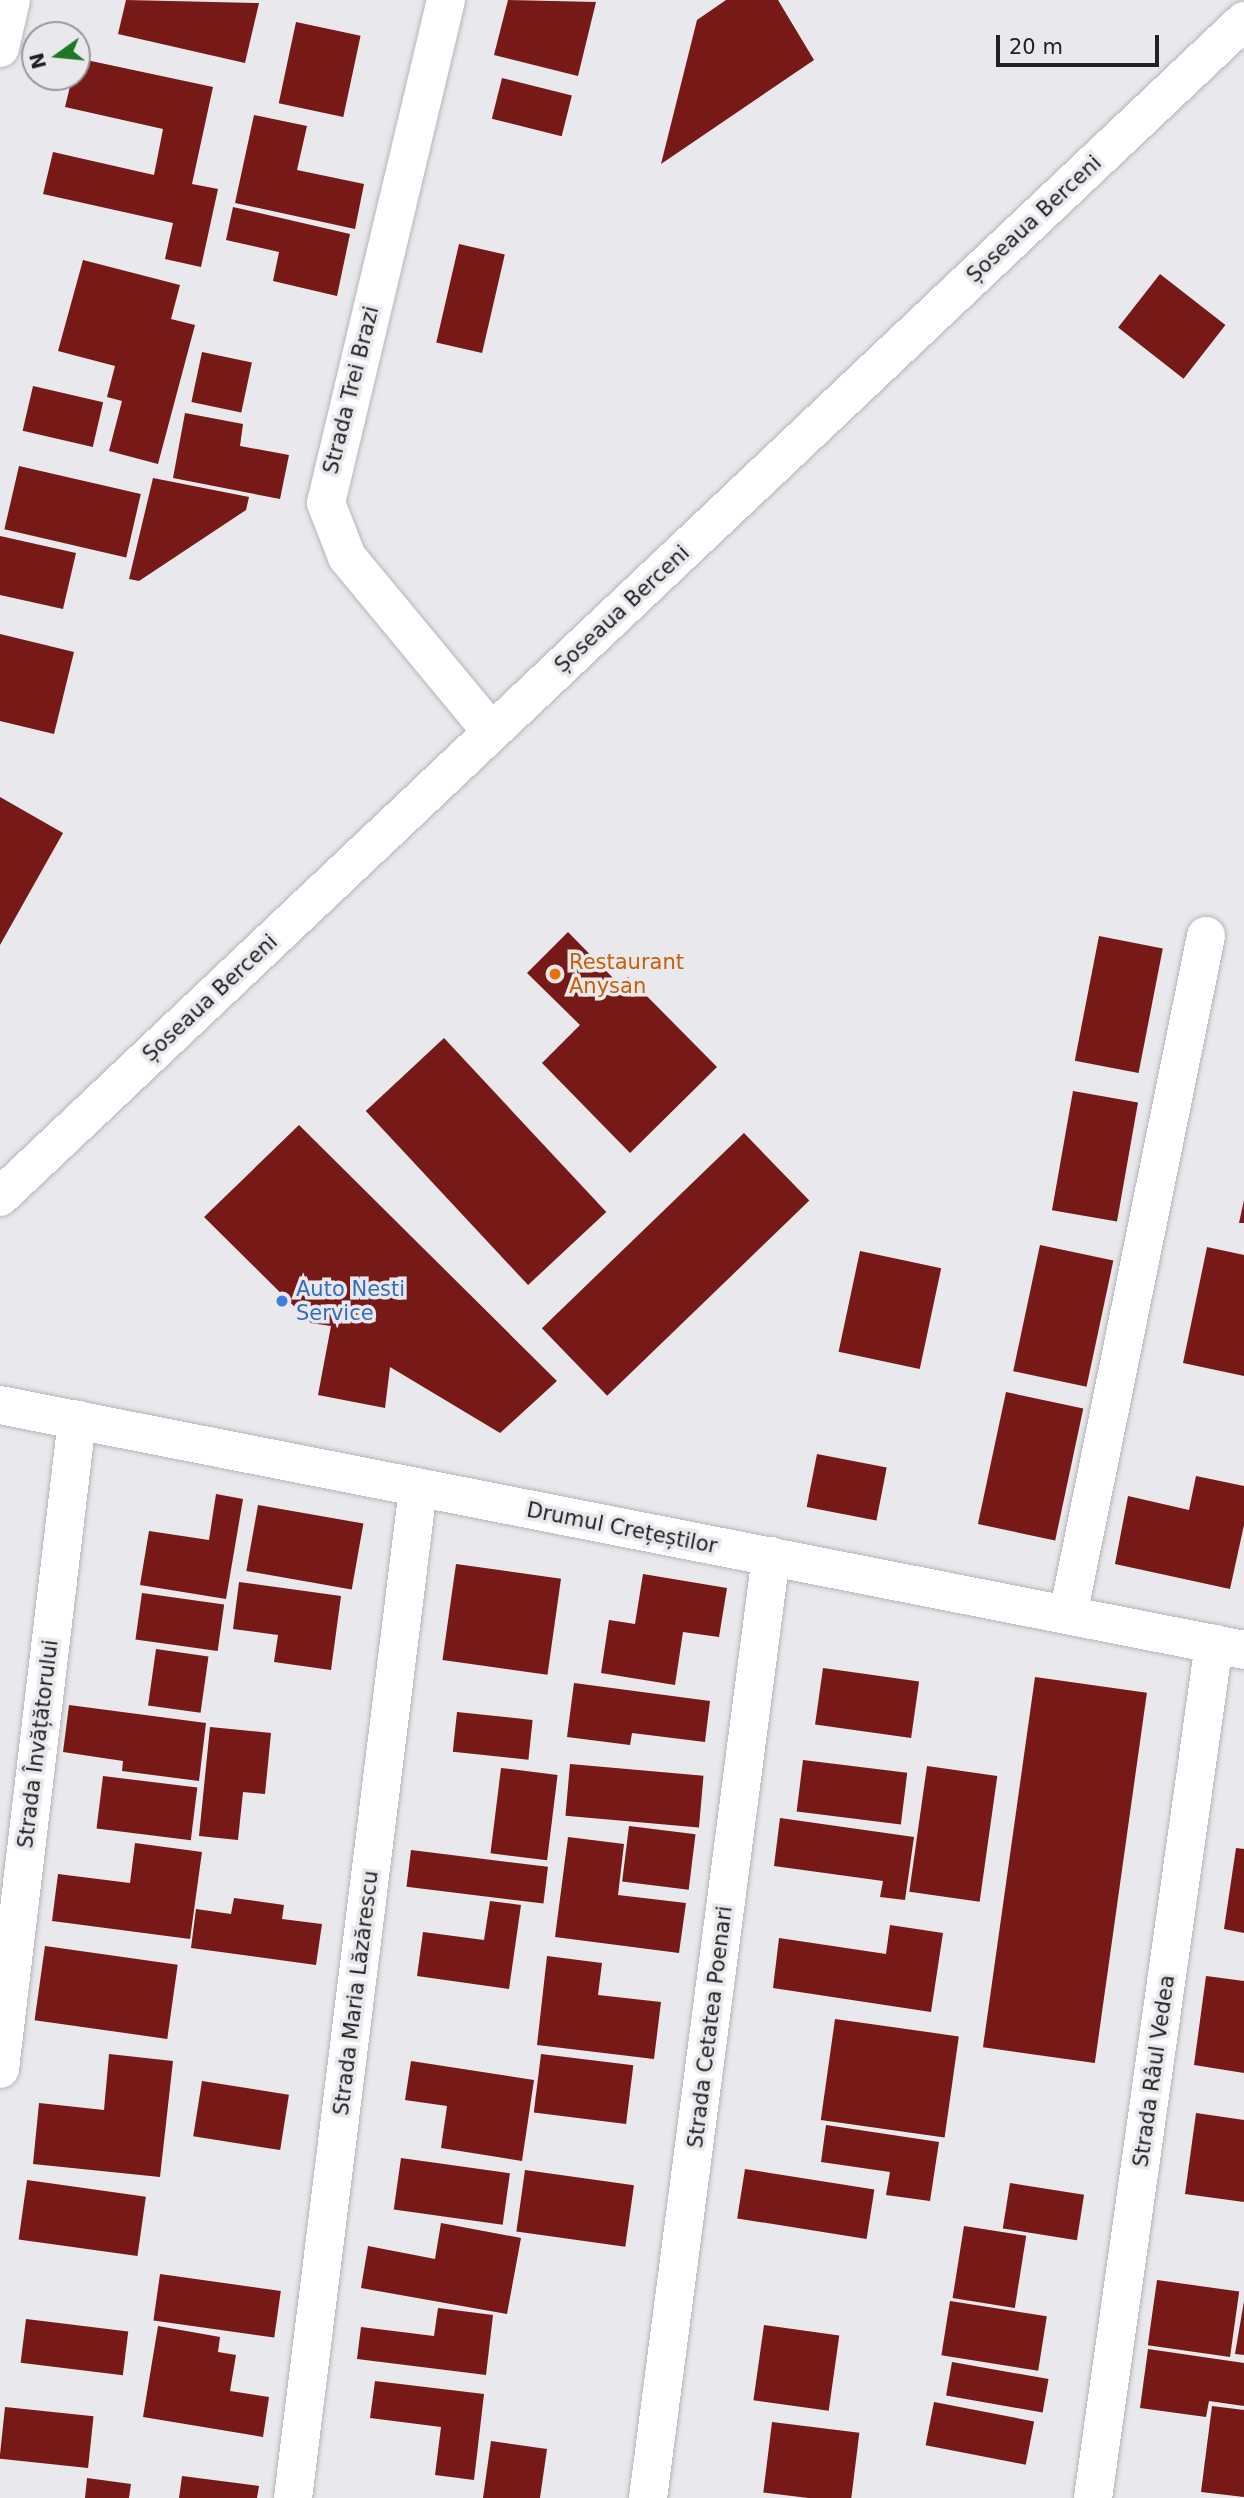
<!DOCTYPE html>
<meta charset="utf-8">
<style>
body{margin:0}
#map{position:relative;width:1244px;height:2498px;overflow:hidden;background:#e8e8ed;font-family:"DejaVu Sans",sans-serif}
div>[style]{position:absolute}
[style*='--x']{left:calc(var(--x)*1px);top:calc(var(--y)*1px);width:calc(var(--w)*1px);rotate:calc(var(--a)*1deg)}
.building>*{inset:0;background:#771916;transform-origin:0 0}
.roads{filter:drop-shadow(0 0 2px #b5b5b9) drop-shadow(0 0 2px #b5b5b9)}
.street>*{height:38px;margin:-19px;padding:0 19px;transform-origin:19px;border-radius:19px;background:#fff}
.secondary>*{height:38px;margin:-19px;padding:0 19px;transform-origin:19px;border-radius:19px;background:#fff}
.dots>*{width:19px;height:19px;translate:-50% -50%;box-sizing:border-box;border:4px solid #e8e8ed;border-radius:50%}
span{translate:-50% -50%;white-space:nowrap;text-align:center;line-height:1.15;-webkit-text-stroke:7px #e8e8ed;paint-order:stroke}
.street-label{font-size:21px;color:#212122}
.food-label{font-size:21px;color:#c56008}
.left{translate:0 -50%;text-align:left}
.shop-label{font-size:21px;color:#366cbe}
.north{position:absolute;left:21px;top:21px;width:70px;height:70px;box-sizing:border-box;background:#e8e8ed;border:2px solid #98989c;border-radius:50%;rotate:255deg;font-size:19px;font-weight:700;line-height:28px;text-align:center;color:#212122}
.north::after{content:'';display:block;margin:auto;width:24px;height:32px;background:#1d7726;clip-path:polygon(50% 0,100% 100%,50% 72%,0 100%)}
.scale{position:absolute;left:996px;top:35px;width:163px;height:32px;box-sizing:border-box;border:4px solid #212122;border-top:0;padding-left:9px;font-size:21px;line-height:24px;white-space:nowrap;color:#212122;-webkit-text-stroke:5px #e8e8ed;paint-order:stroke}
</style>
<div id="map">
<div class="building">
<i style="clip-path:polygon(126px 0,259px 3px,245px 63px,118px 34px)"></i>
<i style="clip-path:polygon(508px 0,596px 2px,578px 76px,494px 55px)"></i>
<i style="clip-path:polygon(726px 0,778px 0,814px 60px,661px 164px,697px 20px)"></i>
<i style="left:296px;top:22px;width:66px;height:83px;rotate:12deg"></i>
<i style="clip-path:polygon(77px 58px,213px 87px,192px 184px,218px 189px,201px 267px,165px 259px,173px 223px,43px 194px,53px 152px,154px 175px,163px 129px,65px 107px)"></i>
<i style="left:502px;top:78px;width:72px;height:42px;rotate:14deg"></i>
<i style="clip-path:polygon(254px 115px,307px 126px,297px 170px,364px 184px,355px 229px,235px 203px)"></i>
<i style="clip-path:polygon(233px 207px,350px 234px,337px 296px,273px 281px,279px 252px,226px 240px)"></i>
<i style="left:459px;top:244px;width:47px;height:101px;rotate:13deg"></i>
<i style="clip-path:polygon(83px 260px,180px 285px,171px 319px,195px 325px,158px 464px,109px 451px,122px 401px,107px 397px,115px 366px,58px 351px)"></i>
<i style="left:1160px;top:274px;width:83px;height:68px;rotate:38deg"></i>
<i style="left:202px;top:352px;width:51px;height:51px;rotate:12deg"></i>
<i style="left:33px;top:386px;width:72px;height:46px;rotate:13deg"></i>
<i style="clip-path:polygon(185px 413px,243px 424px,240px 446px,289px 455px,280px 499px,173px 478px)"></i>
<i style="left:19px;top:466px;width:125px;height:65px;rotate:13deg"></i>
<i style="clip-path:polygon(153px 478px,249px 497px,246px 510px,139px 581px,129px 579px)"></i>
<i style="clip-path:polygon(0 536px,76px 553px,63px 609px,0 595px)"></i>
<i style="clip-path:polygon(0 634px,74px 652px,54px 734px,0 721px)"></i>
<i style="clip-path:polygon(0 797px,63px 833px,0 945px)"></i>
<i style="clip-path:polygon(568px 932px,620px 985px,628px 977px,717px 1067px,630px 1153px,542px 1063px,580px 1025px,527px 973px)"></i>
<i style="left:1099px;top:936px;width:65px;height:127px;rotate:11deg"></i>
<i style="left:444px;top:1038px;width:238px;height:107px;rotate:47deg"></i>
<i style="left:1073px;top:1091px;width:66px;height:121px;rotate:10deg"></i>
<i style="clip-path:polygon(299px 1125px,557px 1381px,500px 1433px,390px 1367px,385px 1408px,318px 1395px,331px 1326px,311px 1323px,204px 1217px)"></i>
<i style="left:744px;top:1133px;width:94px;height:281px;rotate:46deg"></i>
<i style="clip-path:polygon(1244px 1200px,1244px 1223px,1239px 1223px)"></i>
<i style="left:1040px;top:1245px;width:75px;height:129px;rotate:12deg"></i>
<i style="clip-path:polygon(1207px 1247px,1244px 1255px,1244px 1376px,1183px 1363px)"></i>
<i style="left:860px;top:1251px;width:83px;height:103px;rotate:12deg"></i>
<i style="left:1006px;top:1392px;width:79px;height:135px;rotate:12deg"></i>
<i style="left:817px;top:1454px;width:71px;height:54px;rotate:11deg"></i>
<i style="clip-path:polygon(1196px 1476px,1244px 1486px,1244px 1525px,1230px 1589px,1115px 1564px,1128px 1496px,1189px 1510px)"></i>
<i style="clip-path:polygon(216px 1494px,243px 1499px,226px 1599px,140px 1585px,149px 1531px,209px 1540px)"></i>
<i style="left:258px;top:1505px;width:107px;height:67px;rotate:10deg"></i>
<i style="left:456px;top:1564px;width:106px;height:97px;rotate:8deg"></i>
<i style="clip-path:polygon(643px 1574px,727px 1588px,719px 1637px,683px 1632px,675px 1685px,601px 1673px,609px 1620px,635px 1624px)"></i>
<i style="clip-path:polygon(239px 1582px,341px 1596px,331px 1670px,274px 1662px,278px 1635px,233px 1629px)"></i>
<i style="left:142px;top:1593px;width:83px;height:47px;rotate:8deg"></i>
<i style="left:156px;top:1649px;width:53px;height:57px;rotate:8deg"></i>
<i style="left:823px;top:1668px;width:97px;height:57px;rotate:8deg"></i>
<i style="left:1035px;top:1677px;width:113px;height:374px;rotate:8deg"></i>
<i style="clip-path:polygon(574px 1683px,710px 1701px,705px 1742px,632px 1733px,630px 1745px,567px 1737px)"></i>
<i style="clip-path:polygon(69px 1705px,206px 1723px,199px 1781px,122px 1771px,123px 1761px,63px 1752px)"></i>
<i style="left:457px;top:1712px;width:76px;height:40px;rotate:6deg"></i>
<i style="clip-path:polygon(210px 1727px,271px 1733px,265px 1794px,243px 1792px,238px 1840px,199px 1836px)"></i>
<i style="left:803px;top:1760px;width:105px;height:52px;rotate:7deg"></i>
<i style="left:570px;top:1764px;width:134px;height:52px;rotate:5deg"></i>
<i style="left:927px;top:1766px;width:71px;height:127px;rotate:8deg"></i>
<i style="left:501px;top:1768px;width:57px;height:86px;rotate:7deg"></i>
<i style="left:103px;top:1776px;width:95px;height:53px;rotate:7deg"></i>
<i style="clip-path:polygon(780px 1818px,914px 1837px,905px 1900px,880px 1897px,883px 1881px,774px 1866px)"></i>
<i style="left:629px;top:1826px;width:67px;height:56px;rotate:7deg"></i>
<i style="clip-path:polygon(568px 1837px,624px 1844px,618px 1895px,686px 1903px,679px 1953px,555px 1937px)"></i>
<i style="clip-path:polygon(135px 1843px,202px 1852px,190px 1939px,52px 1921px,58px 1874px,130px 1883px)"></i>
<i style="clip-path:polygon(1236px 1848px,1244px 1849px,1244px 1933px,1224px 1929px)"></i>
<i style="left:411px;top:1850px;width:138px;height:37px;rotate:7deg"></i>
<i style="clip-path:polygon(234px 1898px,284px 1905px,282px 1919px,322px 1924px,316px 1965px,191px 1948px,196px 1909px,231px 1914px)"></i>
<i style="clip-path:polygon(490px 1901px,521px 1905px,509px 1989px,417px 1976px,423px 1932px,484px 1940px)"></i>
<i style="clip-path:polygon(890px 1925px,943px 1933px,931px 2012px,773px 1988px,779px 1938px,886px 1954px)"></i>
<i style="left:45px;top:1946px;width:134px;height:75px;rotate:8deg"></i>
<i style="clip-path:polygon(547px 1956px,602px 1963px,598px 1995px,661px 2002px,654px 2059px,537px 2045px)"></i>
<i style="clip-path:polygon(1206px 1976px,1244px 1981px,1244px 2073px,1194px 2065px)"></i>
<i style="left:835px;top:2019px;width:125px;height:102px;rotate:8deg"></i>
<i style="clip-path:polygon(109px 2054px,173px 2061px,160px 2177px,33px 2164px,39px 2103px,104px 2110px)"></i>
<i style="left:541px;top:2054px;width:93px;height:59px;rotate:7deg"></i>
<i style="clip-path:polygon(411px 2061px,534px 2080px,522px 2161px,441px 2148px,447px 2106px,405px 2100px)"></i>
<i style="left:202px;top:2081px;width:88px;height:56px;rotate:9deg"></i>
<i style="clip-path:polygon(1196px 2113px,1244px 2120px,1244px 2202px,1185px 2194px)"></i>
<i style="clip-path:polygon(826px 2125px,939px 2142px,930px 2201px,886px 2195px,890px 2172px,821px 2162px)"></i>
<i style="left:401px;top:2158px;width:110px;height:52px;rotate:8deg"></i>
<i style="left:745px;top:2169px;width:131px;height:50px;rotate:9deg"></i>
<i style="left:525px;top:2170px;width:110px;height:62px;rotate:8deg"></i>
<i style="left:27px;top:2180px;width:120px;height:60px;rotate:8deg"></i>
<i style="left:1010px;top:2183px;width:75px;height:46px;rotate:9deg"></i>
<i style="clip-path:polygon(441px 2223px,521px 2238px,507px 2314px,361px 2288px,368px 2246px,435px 2259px)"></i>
<i style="left:964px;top:2226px;width:63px;height:73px;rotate:9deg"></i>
<i style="left:160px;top:2274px;width:122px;height:47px;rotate:8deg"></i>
<i style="left:1157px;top:2280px;width:83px;height:66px;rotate:8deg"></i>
<i style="left:950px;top:2301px;width:98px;height:55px;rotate:9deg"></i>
<i style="clip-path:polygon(1244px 2301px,1244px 2355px,1235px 2354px)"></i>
<i style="clip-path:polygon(438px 2308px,493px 2315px,486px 2375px,357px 2359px,361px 2327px,434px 2336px)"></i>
<i style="left:26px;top:2319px;width:103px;height:44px;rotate:7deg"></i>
<i style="left:764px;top:2325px;width:76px;height:76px;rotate:8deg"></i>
<i style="clip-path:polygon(158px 2326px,220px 2337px,218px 2352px,236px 2355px,230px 2391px,269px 2397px,263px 2437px,143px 2417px)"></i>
<i style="clip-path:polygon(1148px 2349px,1244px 2363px,1244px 2406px,1209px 2401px,1206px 2417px,1140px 2408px)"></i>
<i style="left:952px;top:2362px;width:98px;height:34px;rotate:10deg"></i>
<i style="clip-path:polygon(375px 2381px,484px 2394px,474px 2480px,435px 2475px,441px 2427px,370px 2418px)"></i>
<i style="left:934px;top:2402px;width:102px;height:44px;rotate:11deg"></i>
<i style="clip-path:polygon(1212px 2406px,1244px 2410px,1244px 2497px,1201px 2492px)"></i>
<i style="left:5px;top:2407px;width:89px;height:52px;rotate:6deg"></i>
<i style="left:772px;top:2422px;width:88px;height:71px;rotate:7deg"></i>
<i style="clip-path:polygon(491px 2441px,547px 2449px,540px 2498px,483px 2498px)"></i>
<i style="clip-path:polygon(182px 2476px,259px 2486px,257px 2498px,179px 2498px)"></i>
<i style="clip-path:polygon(87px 2478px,131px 2484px,129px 2498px,85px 2498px)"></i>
</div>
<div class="roads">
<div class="street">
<i style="--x:446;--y:0;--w:517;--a:103.42"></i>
<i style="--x:326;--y:503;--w:58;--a:68.7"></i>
<i style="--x:347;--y:557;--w:227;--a:50.4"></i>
<i style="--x:0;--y:48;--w:49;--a:-77.1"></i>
<i style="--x:0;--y:1405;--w:1268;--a:11.14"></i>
<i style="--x:1068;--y:1615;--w:693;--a:-78.51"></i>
<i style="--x:0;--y:2069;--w:654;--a:-83.23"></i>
<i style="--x:293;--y:2498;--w:1017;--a:-82.94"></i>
<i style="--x:648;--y:2498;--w:950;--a:-82.56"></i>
<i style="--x:1093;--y:2498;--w:863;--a:-81.94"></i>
</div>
<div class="secondary">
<i style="--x:0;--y:1197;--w:1712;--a:-43.39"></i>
</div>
</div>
<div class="dots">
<i style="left:555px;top:974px;background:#e8710a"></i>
<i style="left:282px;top:1301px;background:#3f7fe0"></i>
</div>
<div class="street-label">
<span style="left:1034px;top:219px;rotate:-43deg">Șoseaua Berceni</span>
<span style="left:351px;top:390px;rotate:-76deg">Strada Trei Brazi</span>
<span style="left:622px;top:609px;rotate:-43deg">Șoseaua Berceni</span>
<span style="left:210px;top:998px;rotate:-43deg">Șoseaua Berceni</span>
<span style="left:622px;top:1528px;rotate:11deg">Drumul Crețeștilor</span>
<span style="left:38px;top:1744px;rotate:-83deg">Strada Învățătorului</span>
<span style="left:356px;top:1993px;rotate:-83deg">Strada Maria Lăzărescu</span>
<span style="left:710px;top:2027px;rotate:-83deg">Strada Cetatea Poenari</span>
<span style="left:1154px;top:2071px;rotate:-82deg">Strada Râul Vedea</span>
</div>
<div class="food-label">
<span class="left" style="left:569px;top:974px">Restaurant<br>Anysan</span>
</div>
<div class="shop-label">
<span class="left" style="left:296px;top:1301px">Auto Nesti<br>Service</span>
</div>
<div class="north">N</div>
<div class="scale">20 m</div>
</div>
